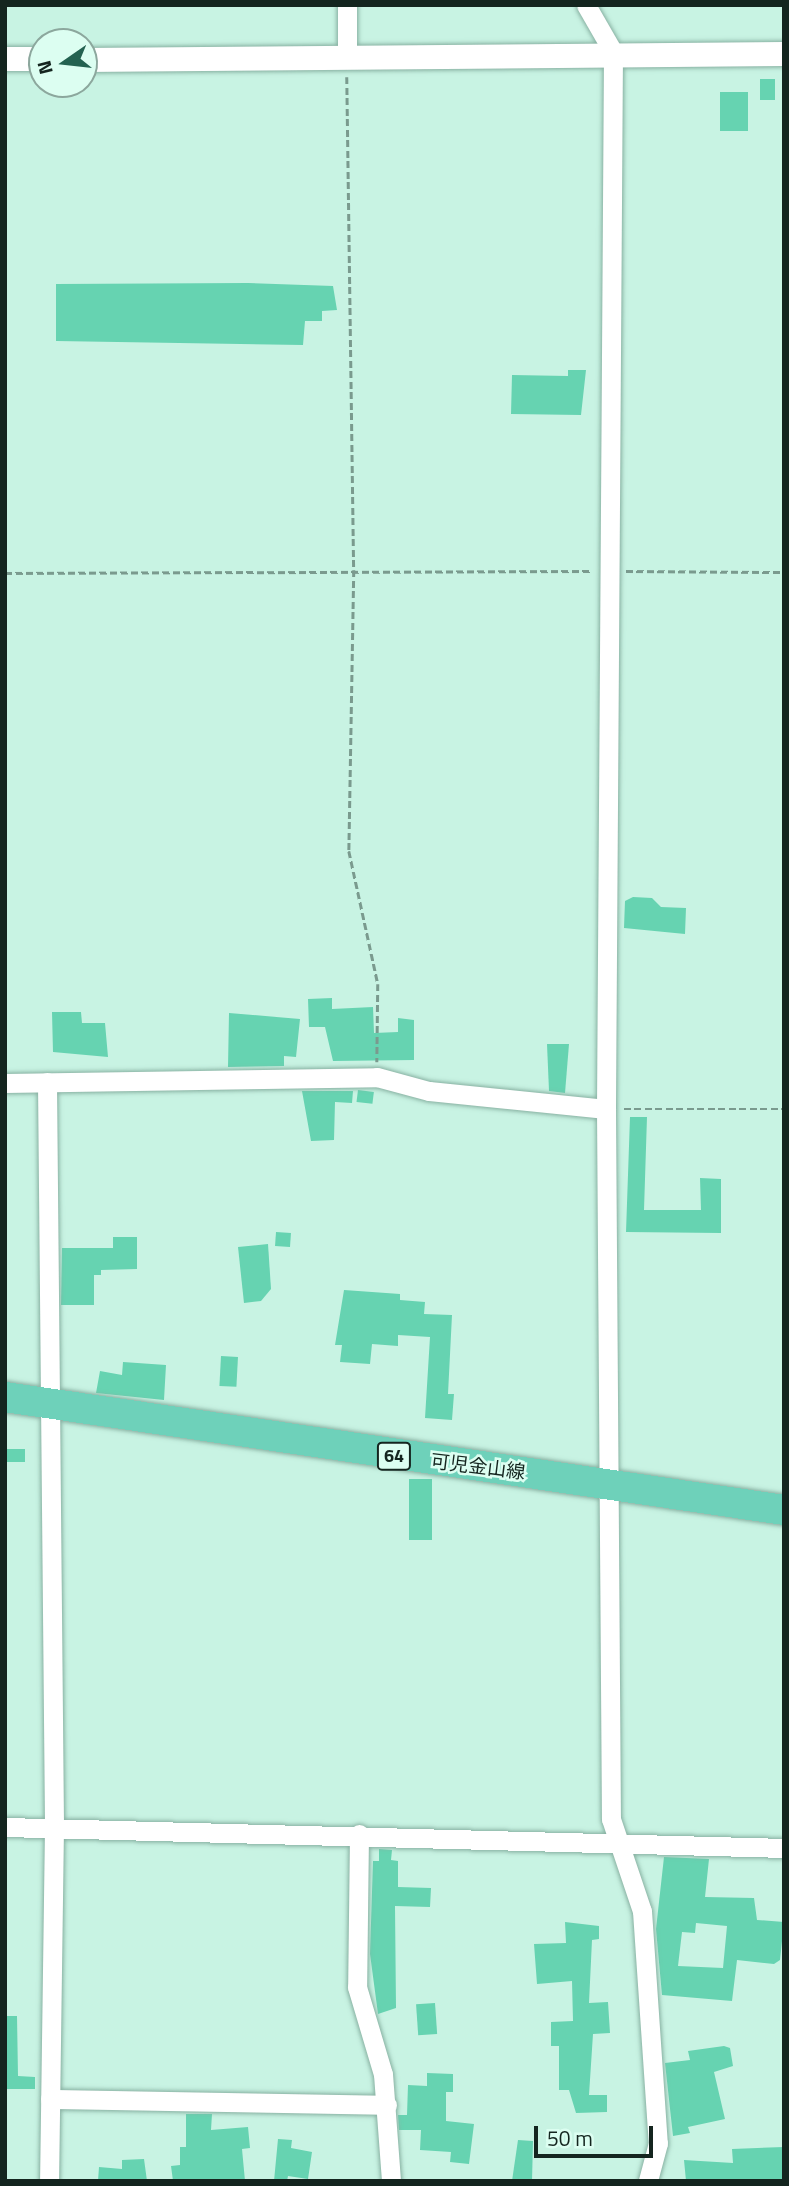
<!DOCTYPE html>
<meta charset="utf-8">
<style>
body{margin:0}
#map{position:relative;width:789px;height:2186px;overflow:hidden;background:#c8f3e3;font-family:"Titillium Web","Noto Sans JP",sans-serif}
div>[style]{position:absolute}
[style*='--x']{left:calc(var(--x)*1px);top:calc(var(--y)*1px);width:calc(var(--w)*1px);rotate:calc(var(--a)*1deg)}
.building>*{inset:0;background:#66d3b1;transform-origin:0 0}
.path>*{height:2.5px;margin-top:-1.25px;transform-origin:0;background:repeating-linear-gradient(90deg,#7a9a8e 0 7px,transparent 0 10.5px)}
.roads{filter:drop-shadow(0 0 2px #88b1a2) drop-shadow(0 0 2px #88b1a2)}
.minor>*{height:19px;margin:-9.5px;padding:0 9.5px;transform-origin:9.5px;border-radius:9.5px;background:#fff}
.tertiary>*{height:24px;margin:-12px;padding:0 12px;transform-origin:12px;border-radius:12px;background:#fff}
.primary>*{height:30px;margin:-15px;padding:0 15px;transform-origin:15px;border-radius:15px;background:#6ed1ba}
span{translate:-50% -50%;white-space:nowrap;text-align:center;line-height:1.15;-webkit-text-stroke:5px #dcfef1;paint-order:stroke}
.shield-label span{padding:2px 5px;background:#dcfef1;border:2px solid;border-radius:5px;-webkit-text-stroke-width:0}
.shield-label{font-size:18px;color:#14251f;font-weight:700}
.street-label{font-size:19px;color:#14251f}
.frame{position:absolute;inset:0;border:7px solid #14251f;pointer-events:none}
.north{position:absolute;left:28px;top:28px;width:70px;height:70px;box-sizing:border-box;background:#dcfef1;border:2px solid #8ca79d;border-radius:50%;rotate:256deg;font-size:19px;font-weight:700;line-height:28px;text-align:center;color:#14251f}
.north::after{content:'';display:block;margin:auto;width:24px;height:32px;background:#236250;clip-path:polygon(50% 0,100% 100%,50% 72%,0 100%)}
.scale{position:absolute;left:534px;top:2126px;width:119px;height:32px;box-sizing:border-box;border:4px solid #14251f;border-top:0;padding-left:9px;font-size:21px;line-height:24px;white-space:nowrap;color:#14251f;-webkit-text-stroke:5px #dcfef1;paint-order:stroke}
</style>
<div id="map">
<div class="building">
<i style="left:760px;top:79px;width:15px;height:21px"></i>
<i style="left:720px;top:92px;width:28px;height:39px"></i>
<i style="clip-path:polygon(248px 283px,333px 286px,337px 310px,322px 311px,322px 321px,305px 321px,303px 345px,56px 341px,56px 284px)"></i>
<i style="clip-path:polygon(568px 370px,586px 370px,581px 415px,511px 414px,512px 375px,568px 376px)"></i>
<i style="clip-path:polygon(633px 897px,652px 898px,661px 907px,686px 908px,685px 934px,624px 928px,625px 901px)"></i>
<i style="clip-path:polygon(332px 998px,332px 1009px,373px 1007px,374px 1033px,398px 1032px,398px 1018px,414px 1020px,414px 1060px,333px 1061px,325px 1027px,309px 1027px,308px 999px)"></i>
<i style="clip-path:polygon(52px 1012px,81px 1012px,82px 1023px,105px 1023px,108px 1057px,53px 1052px)"></i>
<i style="clip-path:polygon(229px 1013px,300px 1019px,296px 1057px,284px 1056px,284px 1066px,228px 1067px)"></i>
<i style="clip-path:polygon(547px 1044px,569px 1044px,565px 1093px,549px 1091px)"></i>
<i style="left:358px;top:1090px;width:16px;height:12px;rotate:7deg"></i>
<i style="clip-path:polygon(302px 1091px,353px 1091px,352px 1103px,335px 1102px,334px 1140px,311px 1141px)"></i>
<i style="clip-path:polygon(630px 1117px,647px 1117px,644px 1210px,701px 1210px,700px 1178px,721px 1179px,721px 1233px,626px 1232px)"></i>
<i style="left:276px;top:1232px;width:15px;height:14px;rotate:4deg"></i>
<i style="clip-path:polygon(113px 1237px,137px 1237px,137px 1269px,101px 1270px,101px 1275px,94px 1275px,94px 1305px,61px 1305px,62px 1248px,113px 1248px)"></i>
<i style="clip-path:polygon(268px 1244px,271px 1289px,261px 1301px,244px 1303px,238px 1247px)"></i>
<i style="clip-path:polygon(344px 1290px,400px 1294px,400px 1300px,425px 1302px,424px 1314px,452px 1315px,448px 1394px,454px 1394px,452px 1420px,425px 1418px,430px 1337px,398px 1335px,398px 1346px,372px 1344px,370px 1364px,340px 1362px,342px 1345px,335px 1345px)"></i>
<i style="left:221px;top:1356px;width:17px;height:30px;rotate:3deg"></i>
<i style="clip-path:polygon(123px 1362px,166px 1365px,164px 1400px,96px 1393px,100px 1371px,122px 1375px)"></i>
<i style="left:6px;top:1449px;width:19px;height:13px"></i>
<i style="left:409px;top:1479px;width:23px;height:61px"></i>
<i style="clip-path:polygon(379px 1849px,392px 1850px,391px 1860px,398px 1861px,398px 1887px,431px 1888px,430px 1907px,395px 1906px,396px 2008px,378px 2014px,370px 1954px,373px 1861px,379px 1861px)"></i>
<i style="clip-path:polygon(evenodd,664px 1857px,709px 1859px,705px 1897px,754px 1898px,757px 1920px,784px 1922px,780px 1960px,774px 1964px,737px 1960px,732px 2001px,662px 1995px,656px 1929px,664px 1857px,696px 1923px,727px 1926px,723px 1968px,678px 1966px,682px 1932px,695px 1933px,696px 1923px)"></i>
<i style="clip-path:polygon(565px 1922px,599px 1926px,599px 1939px,592px 1940px,589px 2003px,608px 2002px,610px 2033px,593px 2034px,589px 2095px,607px 2095px,607px 2112px,576px 2113px,569px 2090px,559px 2090px,559px 2046px,551px 2046px,551px 2022px,573px 2021px,572px 1981px,537px 1984px,534px 1944px,566px 1943px)"></i>
<i style="left:435px;top:2003px;width:31px;height:19px;rotate:86deg"></i>
<i style="clip-path:polygon(5px 2016px,17px 2016px,18px 2076px,35px 2077px,35px 2089px,5px 2089px)"></i>
<i style="clip-path:polygon(724px 2046px,730px 2048px,733px 2066px,714px 2072px,725px 2119px,688px 2127px,690px 2133px,673px 2136px,665px 2063px,690px 2060px,688px 2051px)"></i>
<i style="clip-path:polygon(427px 2073px,453px 2074px,453px 2092px,446px 2092px,446px 2121px,474px 2124px,469px 2164px,450px 2162px,451px 2152px,420px 2150px,421px 2130px,399px 2130px,398px 2115px,407px 2115px,408px 2085px,427px 2086px)"></i>
<i style="clip-path:polygon(186px 2114px,212px 2114px,211px 2130px,248px 2127px,250px 2148px,242px 2149px,245px 2181px,173px 2181px,171px 2166px,180px 2165px,180px 2147px,186px 2147px)"></i>
<i style="clip-path:polygon(278px 2139px,292px 2140px,291px 2148px,312px 2152px,308px 2179px,288px 2176px,287px 2181px,274px 2181px)"></i>
<i style="clip-path:polygon(518px 2140px,533px 2141px,532px 2181px,512px 2181px)"></i>
<i style="clip-path:polygon(784px 2147px,784px 2181px,686px 2181px,684px 2160px,733px 2163px,732px 2149px)"></i>
<i style="clip-path:polygon(144px 2159px,147px 2181px,98px 2181px,99px 2167px,122px 2169px,122px 2160px)"></i>
</div>
<div class="path">
<i style="--x:347;--y:77;--w:493;--a:89.2"></i>
<i style="--x:354;--y:570;--w:281;--a:91"></i>
<i style="--x:349;--y:851;--w:136;--a:77.7"></i>
<i style="--x:378;--y:984;--w:78;--a:90.7"></i>
<i style="--x:626;--y:571;--w:158;--a:0.4"></i>
<i style="--x:5;--y:573;--w:586;--a:-0.2"></i>
<i style="--x:624;--y:1109;--w:160;--a:0"></i>
</div>
<div class="roads">
<div class="minor">
<i style="--x:586;--y:5;--w:54;--a:60.1"></i>
<i style="--x:613;--y:52;--w:1057;--a:90.38"></i>
<i style="--x:606;--y:1109;--w:710;--a:89.6"></i>
<i style="--x:611;--y:1819;--w:97;--a:71.4"></i>
<i style="--x:642;--y:1911;--w:233;--a:86.1"></i>
<i style="--x:658;--y:2143;--w:39;--a:105"></i>
<i style="--x:347;--y:57;--w:52;--a:-90"></i>
<i style="--x:47;--y:1082;--w:745;--a:89.46"></i>
<i style="--x:54;--y:1827;--w:354;--a:90.8"></i>
<i style="--x:5;--y:1083;--w:372;--a:-0.9"></i>
<i style="--x:377;--y:1077;--w:54;--a:15.1"></i>
<i style="--x:429;--y:1091;--w:178;--a:5.8"></i>
<i style="--x:5;--y:1827;--w:779;--a:1.54"></i>
<i style="--x:359;--y:1834;--w:153;--a:90.7"></i>
<i style="--x:357;--y:1987;--w:91;--a:73.4"></i>
<i style="--x:383;--y:2074;--w:107;--a:85.7"></i>
<i style="--x:50;--y:2099;--w:337;--a:1"></i>
</div>
<div class="tertiary">
<i style="--x:5;--y:59;--w:37;--a:0"></i>
<i style="--x:84;--y:60;--w:700;--a:-0.49"></i>
</div>
<div class="primary">
<i style="--x:5;--y:1397;--w:787;--a:8.25"></i>
</div>
</div>
<div class="shield-label">
<span style="left:394px;top:1456px">64</span>
</div>
<div class="street-label">
<span style="left:478px;top:1466px;rotate:7deg">可児金山線</span>
</div>
<div class="frame"></div>
<div class="north">N</div>
<div class="scale">50 m</div>
</div>
